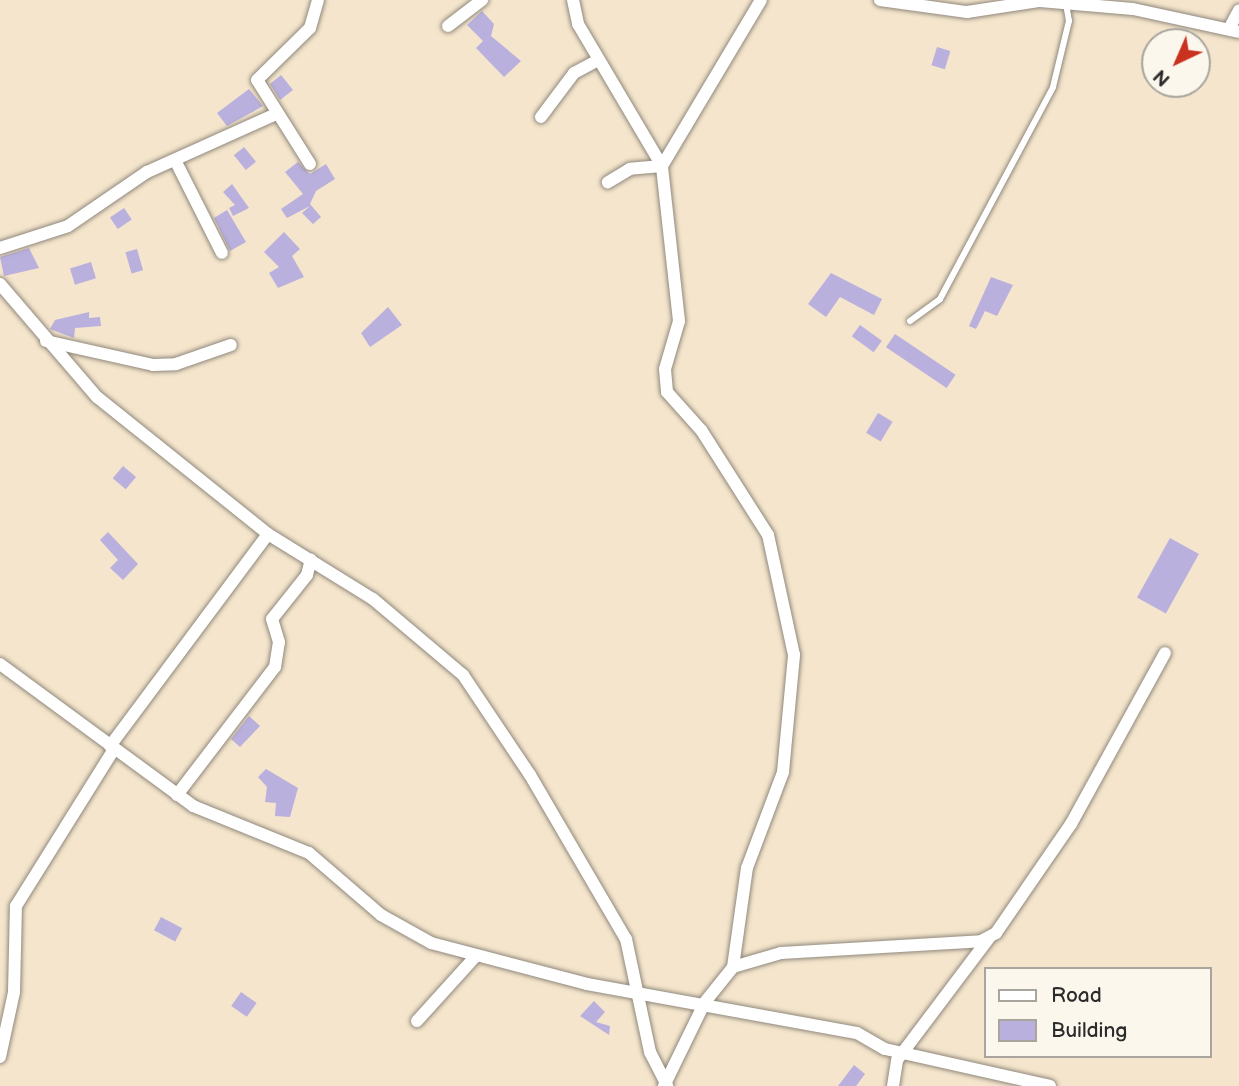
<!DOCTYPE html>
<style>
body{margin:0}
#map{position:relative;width:1239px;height:1086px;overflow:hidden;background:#f4e5cc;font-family:"Balsamiq Sans",sans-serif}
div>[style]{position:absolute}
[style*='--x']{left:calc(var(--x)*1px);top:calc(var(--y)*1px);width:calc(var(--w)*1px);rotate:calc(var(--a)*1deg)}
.building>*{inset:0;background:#b9b0de;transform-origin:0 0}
.roads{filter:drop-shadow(0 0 2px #90887c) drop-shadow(0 0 2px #90887c)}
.service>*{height:6px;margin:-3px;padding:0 3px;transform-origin:3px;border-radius:3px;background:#fff}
.minor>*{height:12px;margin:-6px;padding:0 6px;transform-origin:6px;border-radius:6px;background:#fff}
span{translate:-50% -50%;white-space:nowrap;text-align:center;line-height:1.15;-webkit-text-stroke:6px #fbf7ec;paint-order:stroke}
.legend{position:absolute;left:984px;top:967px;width:228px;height:91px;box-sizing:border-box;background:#fbf7ec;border:2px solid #a8a59f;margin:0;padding:9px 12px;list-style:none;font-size:21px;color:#2b2b2b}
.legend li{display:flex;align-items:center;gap:14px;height:35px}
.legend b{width:35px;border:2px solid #a8a59f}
.north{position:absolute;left:1141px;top:28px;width:70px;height:70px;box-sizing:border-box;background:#fbf7ec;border:2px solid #a8a59f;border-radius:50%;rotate:224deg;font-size:19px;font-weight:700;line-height:28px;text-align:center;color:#2b2b2b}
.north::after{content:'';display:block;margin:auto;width:24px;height:32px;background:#c8321e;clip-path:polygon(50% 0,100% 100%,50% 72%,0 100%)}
</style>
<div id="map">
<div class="building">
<i style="clip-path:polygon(482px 11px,494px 24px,491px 36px,521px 61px,504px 77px,476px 48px,483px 41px,467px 25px)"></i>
<i style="left:937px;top:47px;width:14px;height:19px;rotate:17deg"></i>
<i style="clip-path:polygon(281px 75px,293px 90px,280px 100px,270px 84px)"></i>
<i style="clip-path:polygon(249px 89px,263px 106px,227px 126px,217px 113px)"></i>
<i style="left:244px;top:147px;width:19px;height:13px;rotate:51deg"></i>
<i style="clip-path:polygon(298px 162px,310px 174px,326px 164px,335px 179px,316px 191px,310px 204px,321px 217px,313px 224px,302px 213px,310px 206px,287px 218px,281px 209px,303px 194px,285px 172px)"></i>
<i style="clip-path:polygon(232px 184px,249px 208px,233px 216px,229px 208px,235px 205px,223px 192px)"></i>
<i style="left:124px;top:208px;width:14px;height:17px;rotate:56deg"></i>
<i style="clip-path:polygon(227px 210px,246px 242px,230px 251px,214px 218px)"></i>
<i style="clip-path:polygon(284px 232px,300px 249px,292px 256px,304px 277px,278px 288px,269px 273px,279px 267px,264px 252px)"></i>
<i style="clip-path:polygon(29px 248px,39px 268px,4px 276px,0 257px)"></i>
<i style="left:137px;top:249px;width:22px;height:12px;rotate:74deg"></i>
<i style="left:91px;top:262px;width:17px;height:22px;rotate:73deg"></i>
<i style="clip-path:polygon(831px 273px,882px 299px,874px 315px,840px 297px,826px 317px,808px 304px)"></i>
<i style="clip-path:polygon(991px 277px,1013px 285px,997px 316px,985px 311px,976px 329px,969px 326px)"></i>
<i style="clip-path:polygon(388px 307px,402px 325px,370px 347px,361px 333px)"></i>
<i style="clip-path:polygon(89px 312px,89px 318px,100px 317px,101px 326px,75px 328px,74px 338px,50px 329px,55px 320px)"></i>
<i style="left:860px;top:325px;width:27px;height:14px;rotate:36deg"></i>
<i style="left:895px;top:334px;width:73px;height:16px;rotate:34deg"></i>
<i style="left:878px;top:413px;width:17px;height:23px;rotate:31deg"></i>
<i style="left:123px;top:466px;width:17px;height:16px;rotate:40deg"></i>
<i style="clip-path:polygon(108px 532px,138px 564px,123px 580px,110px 568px,118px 560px,100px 540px)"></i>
<i style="left:1170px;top:538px;width:33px;height:68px;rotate:29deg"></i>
<i style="clip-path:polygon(249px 716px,260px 726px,240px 747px,231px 739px)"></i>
<i style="clip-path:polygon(266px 769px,298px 788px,290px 817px,275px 816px,276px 803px,265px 802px,267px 787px,258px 777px)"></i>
<i style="left:161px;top:917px;width:24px;height:15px;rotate:28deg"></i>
<i style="left:241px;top:992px;width:19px;height:17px;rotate:35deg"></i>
<i style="clip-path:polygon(594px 1001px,605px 1012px,596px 1022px,610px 1026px,609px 1035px,580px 1016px)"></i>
<i style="clip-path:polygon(854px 1065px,865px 1074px,856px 1086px,838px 1086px)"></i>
</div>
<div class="roads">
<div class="service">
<i style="--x:910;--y:321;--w:37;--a:-36"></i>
<i style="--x:940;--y:299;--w:240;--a:-61.9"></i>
<i style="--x:1053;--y:87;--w:68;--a:-76.4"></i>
<i style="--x:1069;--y:21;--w:17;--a:-100"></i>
</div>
<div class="minor">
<i style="--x:573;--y:0;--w:25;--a:78"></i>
<i style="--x:578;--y:24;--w:165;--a:59.4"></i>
<i style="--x:662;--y:166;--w:32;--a:175"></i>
<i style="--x:630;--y:169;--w:26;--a:149"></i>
<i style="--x:880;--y:0;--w:88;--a:7.9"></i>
<i style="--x:967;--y:12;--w:74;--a:-8.6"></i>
<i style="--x:1040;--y:1;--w:93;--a:4.9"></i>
<i style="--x:1133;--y:9;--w:108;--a:12.2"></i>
<i style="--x:448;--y:26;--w:43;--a:-37.4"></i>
<i style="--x:1229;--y:29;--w:21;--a:-62"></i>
<i style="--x:541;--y:117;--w:55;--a:-53.1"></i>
<i style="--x:574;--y:73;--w:27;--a:-28"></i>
<i style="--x:175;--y:160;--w:104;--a:63.2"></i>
<i style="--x:310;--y:164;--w:99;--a:-122.2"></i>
<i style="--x:257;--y:80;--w:74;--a:-44.5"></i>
<i style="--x:310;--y:28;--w:29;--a:-74"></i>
<i style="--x:0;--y:248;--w:71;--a:-17.9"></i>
<i style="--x:68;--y:226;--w:96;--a:-34.4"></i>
<i style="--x:147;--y:172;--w:141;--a:-24.2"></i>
<i style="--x:0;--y:284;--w:149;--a:49.4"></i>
<i style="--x:97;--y:397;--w:219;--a:38.7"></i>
<i style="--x:268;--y:534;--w:123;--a:31.8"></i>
<i style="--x:373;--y:599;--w:118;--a:40.2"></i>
<i style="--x:463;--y:675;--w:120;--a:56.2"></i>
<i style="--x:530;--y:775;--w:190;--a:59.7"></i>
<i style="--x:626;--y:939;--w:116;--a:78"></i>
<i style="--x:650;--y:1052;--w:38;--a:63"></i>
<i style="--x:46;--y:341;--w:110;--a:12.6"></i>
<i style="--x:153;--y:365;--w:23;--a:-2"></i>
<i style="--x:176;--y:364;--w:58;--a:-19.1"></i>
<i style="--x:0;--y:664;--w:240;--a:36.3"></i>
<i style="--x:193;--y:806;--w:125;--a:22.1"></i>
<i style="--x:309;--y:853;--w:95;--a:40.7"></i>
<i style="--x:381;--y:915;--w:57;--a:29.2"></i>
<i style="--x:431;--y:943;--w:161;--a:14.7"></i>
<i style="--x:587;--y:984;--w:274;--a:10.3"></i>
<i style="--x:857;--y:1033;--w:32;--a:30"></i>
<i style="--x:885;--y:1049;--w:169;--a:12.6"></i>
<i style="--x:110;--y:746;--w:264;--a:-53.3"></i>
<i style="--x:177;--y:795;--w:161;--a:-52.6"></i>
<i style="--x:275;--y:667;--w:25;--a:-81"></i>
<i style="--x:279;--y:642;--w:24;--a:-107"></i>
<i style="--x:272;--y:619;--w:56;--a:-51.5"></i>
<i style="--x:307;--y:575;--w:16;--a:-76"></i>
<i style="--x:733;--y:967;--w:100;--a:-82"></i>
<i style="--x:747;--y:868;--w:103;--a:-69.4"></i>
<i style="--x:783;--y:772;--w:118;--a:-84.6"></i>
<i style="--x:794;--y:655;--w:123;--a:-102.2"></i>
<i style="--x:768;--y:535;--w:125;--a:-122.5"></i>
<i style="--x:701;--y:430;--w:51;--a:-131.8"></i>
<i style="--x:667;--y:392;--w:23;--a:-95"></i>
<i style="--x:665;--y:369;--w:50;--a:-73.7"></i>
<i style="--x:679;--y:321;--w:156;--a:-96.3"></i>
<i style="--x:662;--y:166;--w:193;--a:-59.2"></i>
<i style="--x:417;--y:1021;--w:88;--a:-47.8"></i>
<i style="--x:0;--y:1057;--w:66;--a:-77.8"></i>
<i style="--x:14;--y:992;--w:86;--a:-88.7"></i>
<i style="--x:16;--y:906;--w:185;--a:-58"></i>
<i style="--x:664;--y:1086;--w:93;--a:-64"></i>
<i style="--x:705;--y:1002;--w:45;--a:-51.3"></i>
<i style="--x:733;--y:967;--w:50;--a:-16.3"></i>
<i style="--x:781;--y:953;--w:200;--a:-3.4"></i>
<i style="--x:981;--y:941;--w:17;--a:-28"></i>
<i style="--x:996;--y:933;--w:132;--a:-55.5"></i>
<i style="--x:1071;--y:824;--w:195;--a:-61.2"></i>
<i style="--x:893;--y:1086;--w:26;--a:-81"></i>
<i style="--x:897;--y:1060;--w:153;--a:-53"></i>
</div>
</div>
<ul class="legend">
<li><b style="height:9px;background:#fff"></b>Road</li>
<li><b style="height:19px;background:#b9b0de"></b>Building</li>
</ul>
<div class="north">N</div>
</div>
